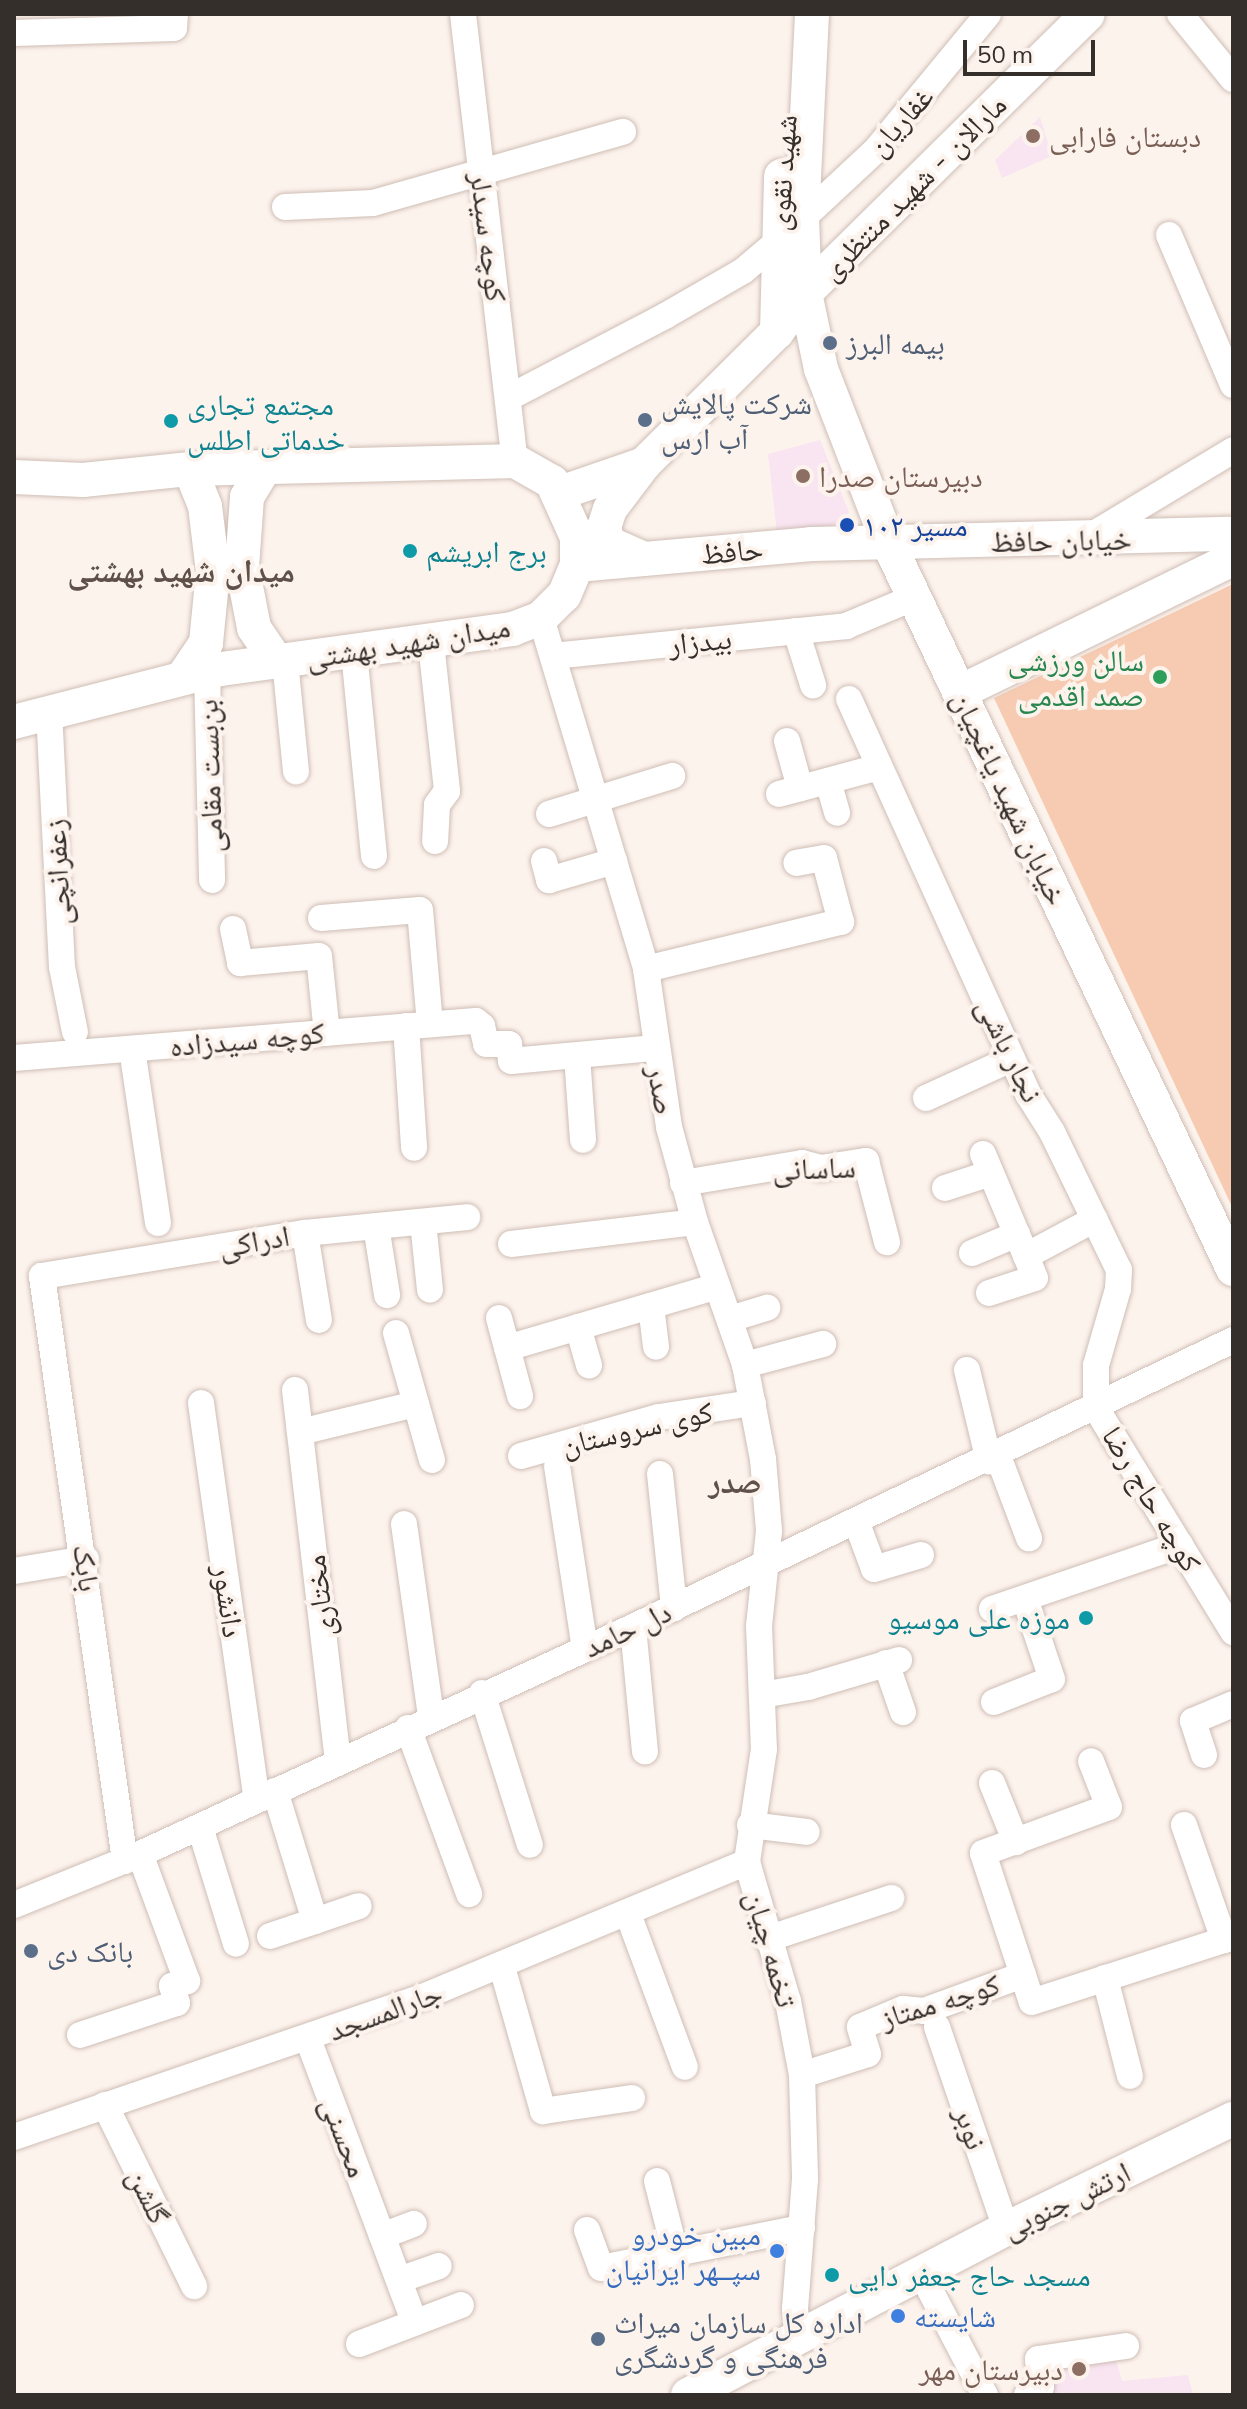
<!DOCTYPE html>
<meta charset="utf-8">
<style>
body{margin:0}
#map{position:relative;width:1247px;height:2409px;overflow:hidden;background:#fdf3ed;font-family:Mulish,"Noto Naskh Arabic",sans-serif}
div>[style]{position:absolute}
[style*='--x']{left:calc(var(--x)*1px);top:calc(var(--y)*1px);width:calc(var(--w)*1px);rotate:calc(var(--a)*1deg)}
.education>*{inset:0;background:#f9e4f2}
.green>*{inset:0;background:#f6cbb2}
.roads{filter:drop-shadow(0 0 2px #cebeb5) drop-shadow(0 0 2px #cebeb5)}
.minor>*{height:26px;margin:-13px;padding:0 13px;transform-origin:13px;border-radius:13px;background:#fff}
.major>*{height:34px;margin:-17px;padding:0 17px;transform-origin:17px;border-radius:17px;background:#fff}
.dots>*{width:22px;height:22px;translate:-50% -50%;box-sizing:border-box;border:4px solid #fdf3ed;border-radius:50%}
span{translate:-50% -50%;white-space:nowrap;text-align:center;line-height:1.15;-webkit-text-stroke:8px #fdf3ed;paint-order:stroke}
.street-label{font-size:30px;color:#352f2c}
.education-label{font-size:30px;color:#785e54}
.left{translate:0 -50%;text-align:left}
.right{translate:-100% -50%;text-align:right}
.service-label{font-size:30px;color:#4e5e75}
.culture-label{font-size:30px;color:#0d838f}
.transit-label{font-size:30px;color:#164399}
.leisure-label{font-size:30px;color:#27864d}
.shop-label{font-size:30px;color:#366cbe}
.neighbourhood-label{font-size:32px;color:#5f514a;font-weight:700}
.frame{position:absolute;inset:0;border:16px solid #352f2c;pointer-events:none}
.scale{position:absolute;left:963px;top:40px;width:132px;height:36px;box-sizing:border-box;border:4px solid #352f2c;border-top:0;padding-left:10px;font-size:24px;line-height:28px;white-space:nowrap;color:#352f2c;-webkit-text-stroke:6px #fdf3ed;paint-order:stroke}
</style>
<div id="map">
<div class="education">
<i style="clip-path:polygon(1040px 117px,1052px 156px,1002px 178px,995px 160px)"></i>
<i style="clip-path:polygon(820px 440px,849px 512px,846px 519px,830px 527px,777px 533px,768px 454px)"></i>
<i style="clip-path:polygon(1113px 2348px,1122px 2381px,1188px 2375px,1193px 2395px,1027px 2395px,1039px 2363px)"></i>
</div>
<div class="green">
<i style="clip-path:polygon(1233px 584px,1233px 1209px,994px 698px)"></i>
</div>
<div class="roads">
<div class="minor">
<i style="--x:463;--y:14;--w:450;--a:83.4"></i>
<i style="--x:1180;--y:14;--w:84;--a:50.8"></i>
<i style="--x:14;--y:33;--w:160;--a:-1.8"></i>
<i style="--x:174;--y:28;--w:14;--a:-86"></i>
<i style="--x:285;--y:207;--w:88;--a:-2.6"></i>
<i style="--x:373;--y:203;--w:260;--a:-15.9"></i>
<i style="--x:802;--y:219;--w:101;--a:-43"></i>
<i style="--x:876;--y:150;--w:176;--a:-50.5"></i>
<i style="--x:1169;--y:235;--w:163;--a:66.9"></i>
<i style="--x:510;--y:397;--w:175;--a:-27.6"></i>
<i style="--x:665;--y:316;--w:90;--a:-30"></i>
<i style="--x:743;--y:271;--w:43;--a:-40.3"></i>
<i style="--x:1089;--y:537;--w:168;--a:-31.1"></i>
<i style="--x:541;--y:618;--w:366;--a:73.3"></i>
<i style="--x:646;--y:969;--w:160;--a:81.7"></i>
<i style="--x:669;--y:1127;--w:98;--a:74.7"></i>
<i style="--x:695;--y:1222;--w:151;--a:70.7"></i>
<i style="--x:745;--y:1365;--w:96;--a:79.2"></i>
<i style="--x:763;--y:1459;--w:72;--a:85.2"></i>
<i style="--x:769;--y:1531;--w:96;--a:96"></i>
<i style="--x:759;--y:1626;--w:123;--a:87.7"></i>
<i style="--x:764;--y:1749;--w:114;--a:98.6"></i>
<i style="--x:747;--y:1862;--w:145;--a:73.6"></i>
<i style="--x:788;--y:2001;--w:75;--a:79.3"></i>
<i style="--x:802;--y:2075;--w:104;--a:88.3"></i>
<i style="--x:805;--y:2179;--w:130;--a:94.4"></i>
<i style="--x:795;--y:2309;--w:27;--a:84"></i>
<i style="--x:796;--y:631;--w:57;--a:72.5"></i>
<i style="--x:431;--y:643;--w:149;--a:83.8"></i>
<i style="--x:447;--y:791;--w:17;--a:126"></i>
<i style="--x:437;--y:805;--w:36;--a:93"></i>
<i style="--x:354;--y:652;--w:205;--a:84.4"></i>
<i style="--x:553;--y:656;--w:295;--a:-5.8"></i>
<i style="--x:846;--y:626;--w:75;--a:-22.8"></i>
<i style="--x:285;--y:661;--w:111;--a:84.3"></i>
<i style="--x:207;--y:672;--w:208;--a:88.6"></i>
<i style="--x:849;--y:699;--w:434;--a:65.6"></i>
<i style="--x:1028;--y:1094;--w:45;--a:57.7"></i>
<i style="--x:1052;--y:1132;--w:153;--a:64.1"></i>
<i style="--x:1119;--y:1270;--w:19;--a:93"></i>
<i style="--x:1118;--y:1289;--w:79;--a:106.1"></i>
<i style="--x:1096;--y:1365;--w:43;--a:90"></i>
<i style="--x:1096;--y:1408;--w:263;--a:58.5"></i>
<i style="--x:49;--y:711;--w:256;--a:87.1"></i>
<i style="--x:62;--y:967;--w:66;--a:78.7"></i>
<i style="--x:787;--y:741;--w:49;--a:74.5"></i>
<i style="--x:828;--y:781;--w:33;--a:74"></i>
<i style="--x:779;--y:794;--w:104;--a:-15.1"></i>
<i style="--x:549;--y:814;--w:129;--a:-17.2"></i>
<i style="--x:544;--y:861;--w:20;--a:75"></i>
<i style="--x:549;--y:880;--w:68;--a:-16.3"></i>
<i style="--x:321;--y:918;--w:99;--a:-4.6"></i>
<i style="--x:420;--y:910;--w:114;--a:85"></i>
<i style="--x:233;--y:929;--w:35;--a:78"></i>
<i style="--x:240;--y:963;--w:79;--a:-5.1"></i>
<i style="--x:319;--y:956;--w:77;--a:84.1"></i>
<i style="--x:646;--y:969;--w:201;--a:-13.6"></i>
<i style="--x:841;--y:922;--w:66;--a:-104.9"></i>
<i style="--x:824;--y:858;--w:28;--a:170"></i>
<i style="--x:406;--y:1026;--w:122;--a:86.2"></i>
<i style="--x:132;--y:1049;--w:176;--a:81.5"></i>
<i style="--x:577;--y:1056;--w:84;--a:85.9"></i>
<i style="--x:14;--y:1058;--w:463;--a:-4.6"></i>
<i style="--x:476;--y:1021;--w:8;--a:40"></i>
<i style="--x:482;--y:1026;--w:18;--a:77"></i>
<i style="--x:486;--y:1044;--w:23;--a:0"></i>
<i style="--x:509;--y:1044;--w:17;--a:83"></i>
<i style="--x:511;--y:1061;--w:145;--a:-5.2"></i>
<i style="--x:926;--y:1098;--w:94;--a:-24.6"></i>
<i style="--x:983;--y:1154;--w:111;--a:67.1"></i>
<i style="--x:1026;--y:1256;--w:78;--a:-28.2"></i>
<i style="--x:683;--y:1183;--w:121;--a:-9.5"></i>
<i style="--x:802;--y:1163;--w:20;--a:15"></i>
<i style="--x:821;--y:1168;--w:46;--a:-8.8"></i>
<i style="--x:866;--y:1161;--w:84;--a:75.5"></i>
<i style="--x:945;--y:1188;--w:48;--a:-18.1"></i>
<i style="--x:423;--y:1222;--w:68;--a:84.1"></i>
<i style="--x:376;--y:1226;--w:70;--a:80.9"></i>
<i style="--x:305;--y:1233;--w:88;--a:80.9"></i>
<i style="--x:511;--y:1244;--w:185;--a:-6.8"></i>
<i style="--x:972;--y:1253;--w:49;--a:-22.9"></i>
<i style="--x:989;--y:1293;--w:48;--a:-18.1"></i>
<i style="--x:1035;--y:1278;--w:24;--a:-112"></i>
<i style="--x:651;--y:1306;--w:41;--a:83"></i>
<i style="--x:499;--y:1318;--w:81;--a:74.9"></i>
<i style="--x:730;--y:1319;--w:39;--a:-17"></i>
<i style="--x:578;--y:1327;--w:40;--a:74"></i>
<i style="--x:396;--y:1333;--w:132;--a:74.2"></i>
<i style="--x:507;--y:1348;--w:219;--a:-16.4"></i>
<i style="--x:745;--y:1365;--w:81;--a:-15.1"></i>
<i style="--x:967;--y:1370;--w:94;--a:76.4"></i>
<i style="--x:295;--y:1390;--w:373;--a:83.4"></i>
<i style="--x:201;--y:1403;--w:400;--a:82"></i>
<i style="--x:300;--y:1432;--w:119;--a:-13.6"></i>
<i style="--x:521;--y:1456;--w:143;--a:-15.8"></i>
<i style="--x:659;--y:1417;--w:95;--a:-8.5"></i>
<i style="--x:998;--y:1456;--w:88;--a:69.3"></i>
<i style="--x:557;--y:1466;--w:185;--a:81.3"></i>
<i style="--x:660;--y:1474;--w:135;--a:84"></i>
<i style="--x:856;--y:1521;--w:51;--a:69.4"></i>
<i style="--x:874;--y:1569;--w:49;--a:-16.6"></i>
<i style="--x:404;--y:1524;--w:195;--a:82"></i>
<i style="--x:14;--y:1571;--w:73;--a:-9.5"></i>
<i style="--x:992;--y:1609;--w:199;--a:-18.8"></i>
<i style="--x:633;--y:1627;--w:125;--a:84.5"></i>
<i style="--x:886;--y:1663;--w:52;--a:70.9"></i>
<i style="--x:482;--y:1693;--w:159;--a:72.5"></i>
<i style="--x:762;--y:1695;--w:47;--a:-9.9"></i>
<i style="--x:808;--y:1687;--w:95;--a:-16.5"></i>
<i style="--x:994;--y:1702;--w:62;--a:-21.6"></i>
<i style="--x:1052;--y:1679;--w:84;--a:-108.6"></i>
<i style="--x:408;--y:1728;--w:177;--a:69.8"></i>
<i style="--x:1204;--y:1755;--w:36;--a:-108"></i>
<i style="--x:1193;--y:1721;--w:43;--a:-23"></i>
<i style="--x:992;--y:1783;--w:64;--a:67.9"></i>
<i style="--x:750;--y:1825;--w:57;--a:7"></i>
<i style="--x:1184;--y:1825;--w:122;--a:70.8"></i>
<i style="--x:200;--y:1827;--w:122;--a:72.9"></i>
<i style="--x:125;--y:1861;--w:591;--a:-98.08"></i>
<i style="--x:42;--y:1276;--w:266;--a:-9.3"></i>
<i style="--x:305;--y:1233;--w:163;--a:-5.6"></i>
<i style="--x:14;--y:1905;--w:136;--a:-22"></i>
<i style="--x:140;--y:1854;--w:543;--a:-24.72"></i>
<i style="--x:633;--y:1627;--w:665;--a:-25.56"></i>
<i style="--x:628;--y:1914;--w:163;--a:69.6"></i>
<i style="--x:315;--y:1921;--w:46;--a:-18.8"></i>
<i style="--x:270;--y:1936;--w:47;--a:-18.4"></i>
<i style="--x:315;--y:1921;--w:136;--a:-107.1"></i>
<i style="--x:767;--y:1939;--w:131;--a:-18.3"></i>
<i style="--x:502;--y:1967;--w:150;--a:74.1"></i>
<i style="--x:543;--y:2111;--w:90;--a:-8.3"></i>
<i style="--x:1023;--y:1975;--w:128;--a:-108.2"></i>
<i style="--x:983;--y:1853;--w:134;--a:-20.1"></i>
<i style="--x:1109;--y:1807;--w:49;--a:-111.4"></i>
<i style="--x:1105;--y:1978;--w:101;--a:75.7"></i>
<i style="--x:937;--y:2027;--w:213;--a:71.1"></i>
<i style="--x:80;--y:2035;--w:102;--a:-18.3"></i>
<i style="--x:177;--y:2003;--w:18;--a:-106"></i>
<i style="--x:172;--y:1986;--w:16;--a:-18"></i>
<i style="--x:187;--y:1981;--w:135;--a:-110.3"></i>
<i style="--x:308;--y:2039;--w:303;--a:69.4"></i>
<i style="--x:802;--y:2075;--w:69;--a:-17.7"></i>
<i style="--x:868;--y:2054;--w:28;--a:-107"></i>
<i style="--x:860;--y:2027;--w:47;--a:-22.7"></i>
<i style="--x:903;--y:2009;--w:21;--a:5"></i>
<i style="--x:924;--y:2011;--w:105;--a:-20"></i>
<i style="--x:1023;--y:1975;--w:28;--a:72"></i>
<i style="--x:1032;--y:2002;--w:211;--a:-17.9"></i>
<i style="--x:105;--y:2105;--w:202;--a:63.8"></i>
<i style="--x:14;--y:2137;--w:435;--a:-18.9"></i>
<i style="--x:425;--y:1996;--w:349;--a:-22.6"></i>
<i style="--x:657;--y:2181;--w:76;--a:75.6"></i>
<i style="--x:587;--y:2230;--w:40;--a:69.8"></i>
<i style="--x:601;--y:2268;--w:205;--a:-11.3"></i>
<i style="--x:382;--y:2236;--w:34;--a:-21"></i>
<i style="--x:399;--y:2280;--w:42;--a:-19.3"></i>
<i style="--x:930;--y:2290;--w:119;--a:62.4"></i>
<i style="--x:359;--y:2344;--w:109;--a:-20.9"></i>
<i style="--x:1027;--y:2395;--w:16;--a:-30"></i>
<i style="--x:1041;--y:2387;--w:28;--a:-96"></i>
<i style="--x:1038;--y:2359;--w:89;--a:-8.4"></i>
</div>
<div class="major">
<i style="--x:812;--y:14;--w:205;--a:92.8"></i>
<i style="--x:802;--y:219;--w:74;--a:87.7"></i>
<i style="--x:805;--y:293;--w:78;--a:78.1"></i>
<i style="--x:821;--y:369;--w:186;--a:68.8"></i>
<i style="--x:888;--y:542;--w:805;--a:64.61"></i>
<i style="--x:777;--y:332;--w:156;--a:-88.5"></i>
<i style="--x:644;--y:464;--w:56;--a:127.1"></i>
<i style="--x:610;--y:509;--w:19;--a:108"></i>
<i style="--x:604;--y:527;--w:16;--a:76"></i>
<i style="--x:608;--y:543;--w:39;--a:24"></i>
<i style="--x:265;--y:467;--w:35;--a:121"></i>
<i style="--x:247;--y:497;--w:69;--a:94.1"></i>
<i style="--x:242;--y:566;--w:63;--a:79"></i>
<i style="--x:254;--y:628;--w:41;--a:55.9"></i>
<i style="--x:14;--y:477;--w:69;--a:2.5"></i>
<i style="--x:83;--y:480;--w:108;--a:-5.9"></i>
<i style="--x:190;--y:469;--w:325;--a:-1.4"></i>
<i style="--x:515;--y:461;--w:43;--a:29.6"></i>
<i style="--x:552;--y:482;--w:60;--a:65.6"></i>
<i style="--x:577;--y:537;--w:28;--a:90"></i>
<i style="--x:577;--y:565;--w:33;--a:113"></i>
<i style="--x:564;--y:595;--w:33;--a:135"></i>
<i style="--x:541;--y:618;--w:30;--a:159"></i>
<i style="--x:513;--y:629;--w:296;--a:172.2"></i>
<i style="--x:220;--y:669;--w:213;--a:165.6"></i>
<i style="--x:560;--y:493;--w:89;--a:-19"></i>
<i style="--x:644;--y:464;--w:187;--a:-44.8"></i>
<i style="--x:777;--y:332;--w:48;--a:-54.3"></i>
<i style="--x:805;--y:293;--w:397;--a:-44.6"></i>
<i style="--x:577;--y:565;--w:235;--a:-5.1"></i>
<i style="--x:811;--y:544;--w:422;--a:-1.4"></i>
<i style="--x:183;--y:677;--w:41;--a:-55.9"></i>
<i style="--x:206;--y:643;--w:71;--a:-84.4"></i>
<i style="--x:213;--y:572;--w:66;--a:-96.9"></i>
<i style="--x:205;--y:506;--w:40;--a:-112"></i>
<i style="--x:960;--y:692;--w:304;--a:-26"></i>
<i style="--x:688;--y:2395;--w:359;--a:-27.6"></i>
<i style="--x:1006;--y:2229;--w:252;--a:-25.9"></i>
</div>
</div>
<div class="dots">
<i style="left:1033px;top:136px;background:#8d6e63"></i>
<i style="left:830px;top:343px;background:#5c6f8a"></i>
<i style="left:645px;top:420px;background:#5c6f8a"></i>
<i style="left:171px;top:421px;background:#0f9aa8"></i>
<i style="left:803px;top:476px;background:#8d6e63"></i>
<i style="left:847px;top:525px;background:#1a4fb4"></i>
<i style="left:410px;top:551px;background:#0f9aa8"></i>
<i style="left:1160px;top:677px;background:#2e9e5b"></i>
<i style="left:1086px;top:1618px;background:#0f9aa8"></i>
<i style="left:31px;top:1951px;background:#5c6f8a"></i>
<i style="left:777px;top:2251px;background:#3f7fe0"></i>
<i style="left:832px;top:2275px;background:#0f9aa8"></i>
<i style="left:898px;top:2316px;background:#3f7fe0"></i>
<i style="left:598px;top:2339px;background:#5c6f8a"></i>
<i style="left:1079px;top:2369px;background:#8d6e63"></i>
</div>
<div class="street-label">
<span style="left:900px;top:121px;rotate:-48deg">غفاریان</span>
<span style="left:782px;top:173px;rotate:-86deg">شهید نقوی</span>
<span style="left:913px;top:187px;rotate:-45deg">مارالان - شهید منتظری</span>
<span style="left:489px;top:237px;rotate:83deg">کوچه سیدلر</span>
<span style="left:1061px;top:540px;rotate:-1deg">خیابان حافظ</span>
<span style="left:732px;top:551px;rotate:-5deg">حافظ</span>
<span style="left:700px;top:641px;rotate:-6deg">بیدزار</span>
<span style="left:408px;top:642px;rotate:-9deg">میدان شهید بهشتی</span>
<span style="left:209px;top:776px;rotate:-92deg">بن‌بست مقامی</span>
<span style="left:1010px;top:798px;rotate:65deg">خیابان شهید یاغچیان</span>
<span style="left:57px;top:872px;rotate:-93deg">زعفرانچی</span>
<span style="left:247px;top:1039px;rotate:-5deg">کوچه سیدزاده</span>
<span style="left:1010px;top:1050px;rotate:64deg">نجار باشی</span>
<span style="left:662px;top:1090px;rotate:80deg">صدر</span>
<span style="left:814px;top:1168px;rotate:-2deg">ساسانی</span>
<span style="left:254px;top:1241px;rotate:-10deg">ادراکی</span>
<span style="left:637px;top:1428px;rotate:-13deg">کوی سروستان</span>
<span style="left:1152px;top:1499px;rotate:59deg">کوچه حاج رضا</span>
<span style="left:87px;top:1568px;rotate:82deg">بابک</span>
<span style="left:319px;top:1596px;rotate:-97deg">مختاری</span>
<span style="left:229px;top:1601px;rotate:82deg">دانشور</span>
<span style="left:627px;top:1629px;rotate:-25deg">دل حامد</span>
<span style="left:772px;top:1949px;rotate:74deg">تخمه چیان</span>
<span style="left:940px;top:2001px;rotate:-17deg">کوچه ممتاز</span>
<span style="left:385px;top:2011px;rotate:-20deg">جارالمسجد</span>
<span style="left:971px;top:2128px;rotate:71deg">نوبر</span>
<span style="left:345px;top:2137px;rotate:69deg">محسنی</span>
<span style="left:149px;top:2196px;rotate:64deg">گلشن</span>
<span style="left:1066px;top:2200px;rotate:-26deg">ارتش جنوبی</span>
</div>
<div class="education-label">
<span class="left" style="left:1049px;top:136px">دبستان فارابی</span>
<span class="left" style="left:819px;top:476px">دبیرستان صدرا</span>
<span class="right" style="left:1063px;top:2369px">دبیرستان مهر</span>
</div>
<div class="service-label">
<span class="left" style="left:846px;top:343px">بیمه البرز</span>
<span class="left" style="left:661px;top:420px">شرکت پالایش<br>آب ارس</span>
<span class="left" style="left:47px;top:1951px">بانک دی</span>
<span class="left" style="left:614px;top:2339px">اداره کل سازمان میراث<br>فرهنگی و گردشگری</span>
</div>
<div class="culture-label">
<span class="left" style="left:187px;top:421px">مجتمع تجاری<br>خدماتی اطلس</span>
<span class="left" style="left:426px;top:551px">برج ابریشم</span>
<span class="right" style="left:1070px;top:1618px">موزه علی موسیو</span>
<span class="left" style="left:848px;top:2275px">مسجد حاج جعفر دایی</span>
</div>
<div class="transit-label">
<span class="left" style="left:863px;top:525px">مسیر ۱۰۲</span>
</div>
<div class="leisure-label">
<span class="right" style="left:1144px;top:677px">سالن ورزشی<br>صمد اقدمی</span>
</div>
<div class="shop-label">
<span class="right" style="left:761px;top:2251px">مبین خودرو<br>سپــهر ایرانیان</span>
<span class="left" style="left:914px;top:2316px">شایسته</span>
</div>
<div class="neighbourhood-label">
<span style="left:181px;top:570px">میدان شهید بهشتی</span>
<span style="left:735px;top:1481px">صدر</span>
</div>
<div class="frame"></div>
<div class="scale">50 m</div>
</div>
